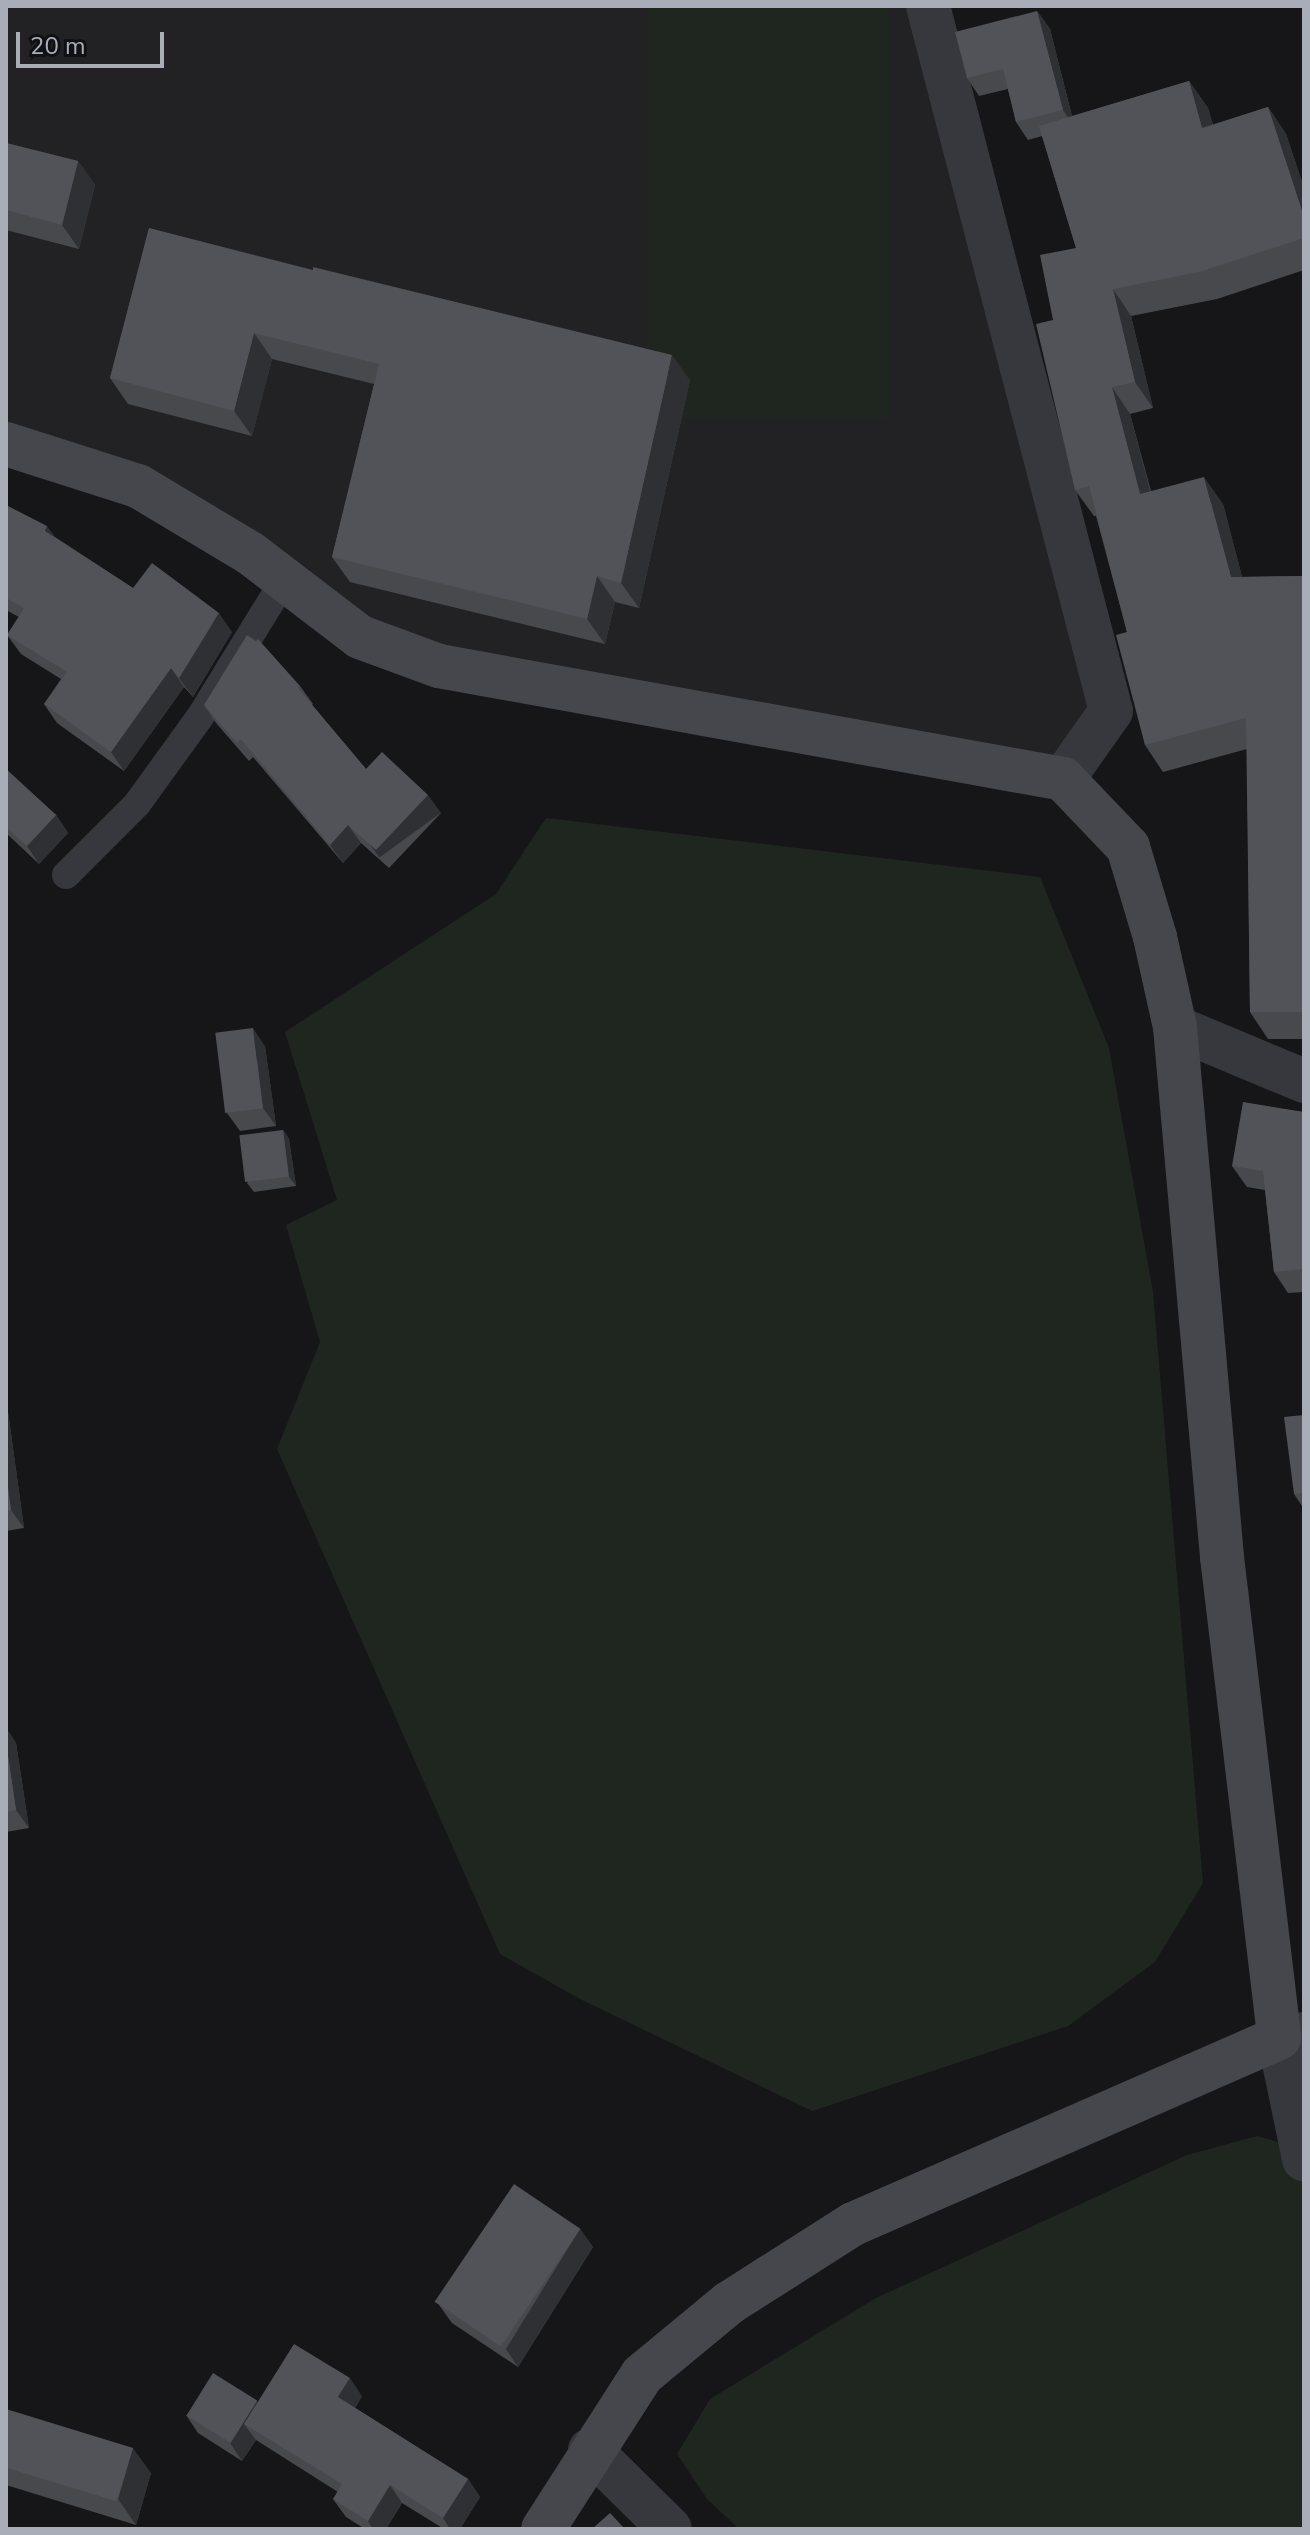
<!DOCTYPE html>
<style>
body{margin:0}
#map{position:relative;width:1310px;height:2535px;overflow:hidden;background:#161618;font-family:"Nunito Sans",sans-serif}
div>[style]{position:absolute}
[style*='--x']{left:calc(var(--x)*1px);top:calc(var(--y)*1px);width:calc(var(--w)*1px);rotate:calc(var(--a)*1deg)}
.built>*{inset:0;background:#222225}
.green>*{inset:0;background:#1e261f;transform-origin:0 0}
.lane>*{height:28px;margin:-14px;padding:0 14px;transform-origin:14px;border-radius:14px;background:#37383d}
.street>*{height:44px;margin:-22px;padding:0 22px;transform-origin:22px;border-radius:22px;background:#37383d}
.secondary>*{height:44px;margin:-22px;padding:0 22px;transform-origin:22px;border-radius:22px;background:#45474d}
.wall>*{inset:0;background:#47494d}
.shaded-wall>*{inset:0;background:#2f3033;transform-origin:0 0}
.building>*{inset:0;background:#525359;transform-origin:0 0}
span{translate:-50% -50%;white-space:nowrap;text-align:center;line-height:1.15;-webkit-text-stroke:7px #111113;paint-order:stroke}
.frame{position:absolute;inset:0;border:8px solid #a8adb8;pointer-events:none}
.scale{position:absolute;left:16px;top:32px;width:148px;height:36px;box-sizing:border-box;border:4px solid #a8adb8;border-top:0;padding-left:10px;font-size:24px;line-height:28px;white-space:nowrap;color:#a8adb8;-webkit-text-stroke:6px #111113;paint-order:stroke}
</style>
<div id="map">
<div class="built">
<i style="clip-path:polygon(6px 6px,928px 6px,1111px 711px,1063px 779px,439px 666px,250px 553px,6px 444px)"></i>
</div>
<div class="green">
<i style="left:647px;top:6px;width:242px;height:412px"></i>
<i style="clip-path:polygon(546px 818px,1040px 877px,1109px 1048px,1153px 1292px,1203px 1883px,1155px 1962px,1068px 2026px,812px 2111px,580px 1999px,500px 1954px,277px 1449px,320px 1342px,286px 1225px,337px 1200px,285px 1032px,496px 894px)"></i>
<i style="clip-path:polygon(1304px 2034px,1304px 2529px,739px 2529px,707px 2499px,677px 2454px,710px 2399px,876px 2298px,1187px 2155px,1257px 2136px,1302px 2149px)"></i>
</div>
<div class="lane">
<i style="--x:66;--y:875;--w:100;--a:-45"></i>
<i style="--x:137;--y:804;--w:107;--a:-54.1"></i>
<i style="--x:200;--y:717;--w:162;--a:-58.4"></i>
</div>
<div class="street">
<i style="--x:928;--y:6;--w:728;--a:75.45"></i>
<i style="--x:1111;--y:711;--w:83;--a:125.2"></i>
<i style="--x:1175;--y:1027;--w:140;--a:22.7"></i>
<i style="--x:1304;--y:2034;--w:25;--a:171"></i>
<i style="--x:1279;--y:2038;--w:124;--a:78.3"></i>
<i style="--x:590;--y:2450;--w:112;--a:44.6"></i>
</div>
<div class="secondary">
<i style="--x:6;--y:444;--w:139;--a:17.7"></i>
<i style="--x:138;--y:486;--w:131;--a:30.9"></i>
<i style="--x:250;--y:553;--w:138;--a:37.4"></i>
<i style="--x:360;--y:637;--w:84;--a:20.2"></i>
<i style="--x:439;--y:666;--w:634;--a:10.26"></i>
<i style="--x:1063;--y:779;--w:94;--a:46.3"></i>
<i style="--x:1128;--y:847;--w:94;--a:73.3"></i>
<i style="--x:1155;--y:937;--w:92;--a:77.5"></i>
<i style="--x:1175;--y:1027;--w:532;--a:84.93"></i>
<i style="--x:1222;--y:1557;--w:484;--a:83.2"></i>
<i style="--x:1279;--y:2038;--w:465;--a:156.4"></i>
<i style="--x:853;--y:2224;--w:147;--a:147.5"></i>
<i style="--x:729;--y:2303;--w:113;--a:140.4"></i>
<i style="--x:642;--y:2375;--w:183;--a:122.7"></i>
</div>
<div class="wall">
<i style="clip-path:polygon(1037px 11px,1050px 29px,1072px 116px,1189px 81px,1208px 108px,1213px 125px,1268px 107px,1286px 134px,1304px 188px,1304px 270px,1217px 299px,1131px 316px,1153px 408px,1130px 414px,1151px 491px,1223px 504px,1242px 577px,1304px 576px,1304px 1039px,1268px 1039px,1250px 1012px,1247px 749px,1163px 772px,1145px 745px,1127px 632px,1096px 516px,1094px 516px,1075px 490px,1053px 320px,1076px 248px,1042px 136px,1028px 140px,1016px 122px,1008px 89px,979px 96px,967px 78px)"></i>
<i style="clip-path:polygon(6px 143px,78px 161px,95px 185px,79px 249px,6px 230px)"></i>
<i style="clip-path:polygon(149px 228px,690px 380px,639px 608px,615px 602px,605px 644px,350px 582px,332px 557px,374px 384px,272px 359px,252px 436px,128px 404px,110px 378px)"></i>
<i style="clip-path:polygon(6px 505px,133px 588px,232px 632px,193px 697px,184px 687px,124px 771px,57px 723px,44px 704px,61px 679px,21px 654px,7px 635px,19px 617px,6px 610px)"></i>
<i style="clip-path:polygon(300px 686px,313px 704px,312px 705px,366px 769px,441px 813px,389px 868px,361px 843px,343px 863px,253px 757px,249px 761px,216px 723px,204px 705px)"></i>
<i style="clip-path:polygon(6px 769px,56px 815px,68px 833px,39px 864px,6px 833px)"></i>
<i style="clip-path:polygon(265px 1046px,276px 1126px,240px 1131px,227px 1113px)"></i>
<i style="clip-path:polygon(1304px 1112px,1304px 1292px,1288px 1293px,1274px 1272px,1265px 1190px,1247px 1187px,1232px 1166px)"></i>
<i style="clip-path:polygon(283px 1130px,289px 1139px,296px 1186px,254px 1192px,247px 1183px)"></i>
<i style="clip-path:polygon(6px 1397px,24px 1528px,6px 1531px)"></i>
<i style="clip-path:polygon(1304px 1415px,1304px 1509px,1294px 1494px)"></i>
<i style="clip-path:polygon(6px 1728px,16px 1743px,29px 1828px,6px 1832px)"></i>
<i style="clip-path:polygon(580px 2229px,593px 2247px,518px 2367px,452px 2323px,439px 2305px)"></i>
<i style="clip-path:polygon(362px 2396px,355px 2408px,468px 2479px,480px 2497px,460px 2529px,444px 2529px,402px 2503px,386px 2529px,365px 2529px,346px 2517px,333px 2499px,338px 2492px,256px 2440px,242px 2461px,198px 2433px,186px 2415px,257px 2401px,257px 2402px)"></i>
<i style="clip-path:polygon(6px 2409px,151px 2473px,136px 2525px,6px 2485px)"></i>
</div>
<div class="shaded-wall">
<i style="clip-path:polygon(1037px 11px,1050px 29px,1075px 128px,1063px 110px)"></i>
<i style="clip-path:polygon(1189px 81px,1208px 108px,1221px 155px,1202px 128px)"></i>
<i style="clip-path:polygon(1268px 107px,1286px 134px,1304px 188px,1304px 217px)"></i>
<i style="clip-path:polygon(78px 161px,95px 185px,79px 249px,62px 225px)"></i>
<i style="clip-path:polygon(1113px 289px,1131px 316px,1153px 408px,1135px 382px)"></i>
<i style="clip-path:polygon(254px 333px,272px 359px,252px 436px,234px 411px)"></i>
<i style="clip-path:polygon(672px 355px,690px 380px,639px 608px,621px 583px)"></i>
<i style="clip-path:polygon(1112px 387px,1130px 414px,1158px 521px,1140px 494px)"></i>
<i style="clip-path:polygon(1204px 477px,1223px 504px,1249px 603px,1231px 577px)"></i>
<i style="clip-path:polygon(47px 526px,61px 545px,45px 531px)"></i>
<i style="clip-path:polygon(597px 576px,615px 602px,605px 644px,587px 619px)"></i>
<i style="clip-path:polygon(219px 613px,232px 632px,193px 697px,179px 678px)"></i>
<i style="clip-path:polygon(171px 668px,184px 687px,124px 771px,111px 752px)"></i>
<i style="left:428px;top:795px;width:22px;height:76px;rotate:54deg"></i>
<i style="clip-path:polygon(56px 815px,68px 833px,39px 864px,27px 846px)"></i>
<i style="clip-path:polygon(348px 825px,361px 843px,343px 863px,330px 845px)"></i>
<i style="clip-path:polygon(253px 1028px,265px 1046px,276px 1126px,263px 1108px)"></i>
<i style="clip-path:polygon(283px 1130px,289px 1139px,296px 1186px,289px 1177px)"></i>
<i style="clip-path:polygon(6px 1397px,24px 1528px,11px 1510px,6px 1473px)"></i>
<i style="clip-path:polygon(6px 1728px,16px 1743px,29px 1828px,16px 1810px,6px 1742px)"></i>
<i style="clip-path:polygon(580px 2229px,593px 2247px,518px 2367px,506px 2349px)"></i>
<i style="clip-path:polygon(350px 2378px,362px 2396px,351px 2415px,338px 2397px)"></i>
<i style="clip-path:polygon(257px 2401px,269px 2419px,244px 2424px,256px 2440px,242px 2461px,230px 2443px)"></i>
<i style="clip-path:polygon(133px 2448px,151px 2473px,136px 2525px,118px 2499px)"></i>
<i style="clip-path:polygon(468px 2479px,480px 2497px,460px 2529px,450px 2529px,443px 2518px)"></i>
<i style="clip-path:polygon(390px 2485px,402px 2503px,386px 2529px,373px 2529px,368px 2521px)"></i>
</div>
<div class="building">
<i style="clip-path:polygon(1037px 11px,1063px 110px,1016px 122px,1003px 69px,967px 78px,955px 32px)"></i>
<i style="clip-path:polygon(1189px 81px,1202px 128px,1268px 107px,1304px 217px,1304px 238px,1199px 272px,1113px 289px,1135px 382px,1112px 387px,1140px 494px,1204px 477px,1231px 577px,1304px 576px,1304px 1012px,1250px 1012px,1246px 718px,1145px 745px,1116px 635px,1127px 632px,1089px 486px,1075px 490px,1036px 324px,1053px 320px,1040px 255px,1076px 248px,1039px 126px)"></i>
<i style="clip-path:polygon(6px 143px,78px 161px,62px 225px,6px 210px)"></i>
<i style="clip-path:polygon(149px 228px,313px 270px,313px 267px,672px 355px,621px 583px,597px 576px,587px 619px,332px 557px,379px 364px,254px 333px,234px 411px,110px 378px)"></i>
<i style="clip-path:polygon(6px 505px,47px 526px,45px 531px,133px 588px,152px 563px,219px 613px,179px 678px,171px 668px,111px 752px,44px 704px,67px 672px,7px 635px,24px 608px,6px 598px)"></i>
<i style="clip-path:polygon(247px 635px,256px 641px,258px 639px,300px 686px,298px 688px,366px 769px,382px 752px,428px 795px,376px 850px,348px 825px,330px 845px,241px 739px,237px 743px,204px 705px)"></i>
<i style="clip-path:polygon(6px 769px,56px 815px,27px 846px,6px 827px)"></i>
<i style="left:253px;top:1028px;width:81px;height:38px;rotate:83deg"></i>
<i style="clip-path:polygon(1243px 1102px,1304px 1112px,1304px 1269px,1274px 1272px,1263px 1171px,1232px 1166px)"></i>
<i style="left:283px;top:1130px;width:47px;height:44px;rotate:83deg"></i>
<i style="clip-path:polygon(1304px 1415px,1304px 1493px,1294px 1494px,1284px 1417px)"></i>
<i style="clip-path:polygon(6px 1473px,11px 1510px,6px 1511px)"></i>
<i style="clip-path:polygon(6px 1742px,16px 1810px,6px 1812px)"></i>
<i style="left:514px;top:2184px;width:80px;height:142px;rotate:34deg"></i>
<i style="clip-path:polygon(294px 2344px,350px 2378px,338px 2397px,468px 2479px,443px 2518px,390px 2485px,368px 2521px,333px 2499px,342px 2484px,244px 2424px)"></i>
<i style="left:213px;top:2373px;width:52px;height:50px;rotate:32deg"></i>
<i style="left:6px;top:2409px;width:133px;height:56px;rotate:17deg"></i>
<i style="clip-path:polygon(610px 2513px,625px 2529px,592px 2529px)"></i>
</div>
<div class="frame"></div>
<div class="scale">20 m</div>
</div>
